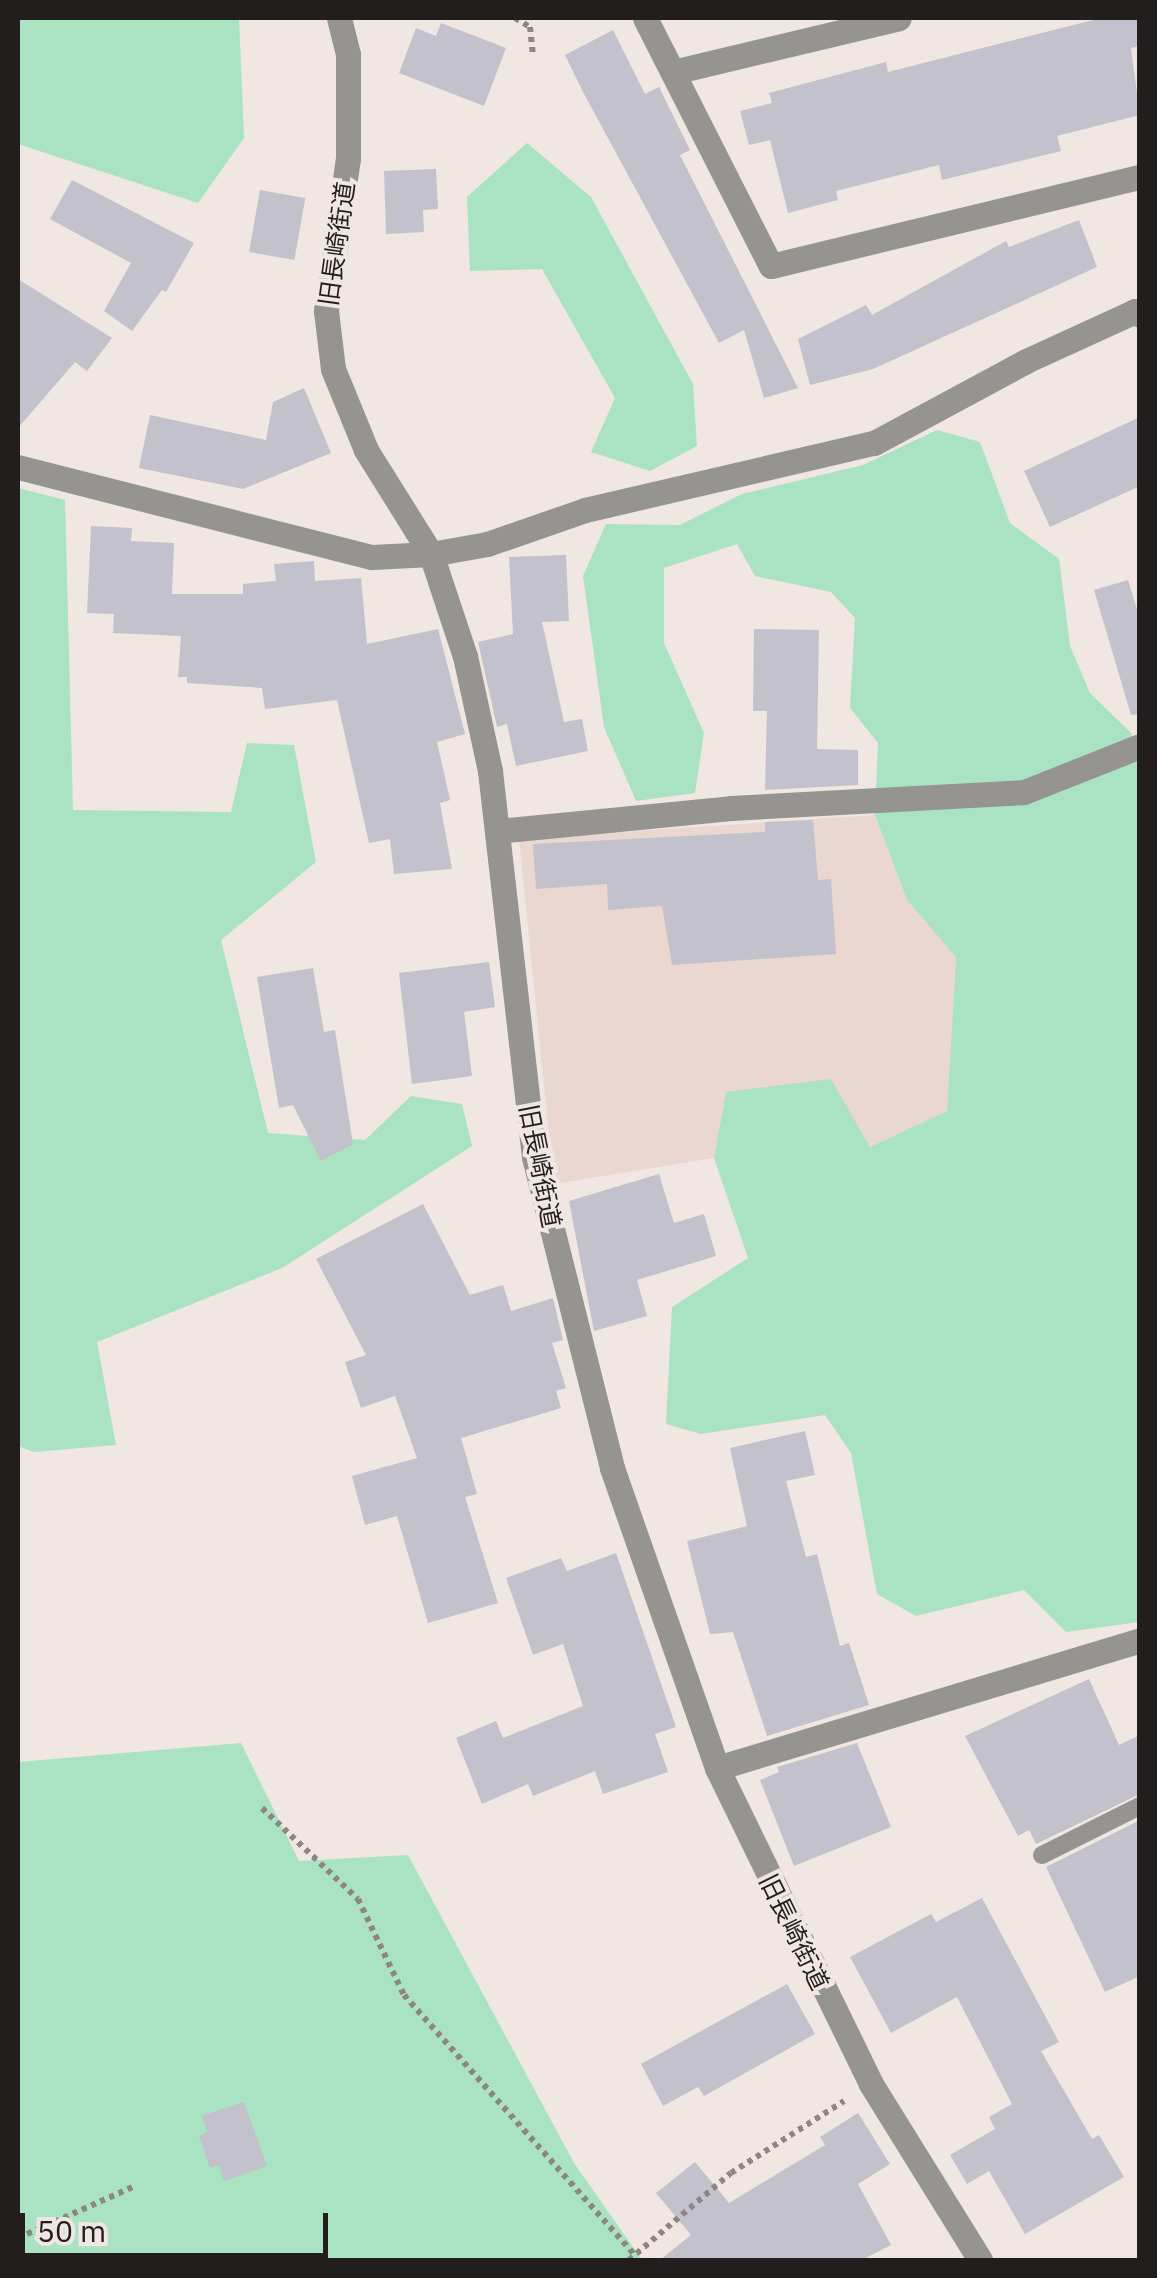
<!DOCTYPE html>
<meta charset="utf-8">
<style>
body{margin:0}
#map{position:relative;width:1157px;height:2278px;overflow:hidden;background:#f0e6e2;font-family:"IBM Plex Sans","Noto Sans JP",sans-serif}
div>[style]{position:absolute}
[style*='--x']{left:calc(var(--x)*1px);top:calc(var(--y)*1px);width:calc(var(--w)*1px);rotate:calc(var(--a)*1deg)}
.built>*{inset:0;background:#ead7d0}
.green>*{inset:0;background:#a9e3c2}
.building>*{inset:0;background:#c3c1cb;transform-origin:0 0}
.path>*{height:6px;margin-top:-3px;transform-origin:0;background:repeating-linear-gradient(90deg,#8d8683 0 5px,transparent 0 10px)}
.service>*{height:18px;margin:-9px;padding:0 9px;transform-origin:9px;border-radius:9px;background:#959490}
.minor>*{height:25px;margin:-12.5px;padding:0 12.5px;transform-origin:12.5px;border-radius:12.5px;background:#959490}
span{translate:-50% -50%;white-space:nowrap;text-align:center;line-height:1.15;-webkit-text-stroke:8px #f0e6e2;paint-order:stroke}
.street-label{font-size:25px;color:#221e1d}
.frame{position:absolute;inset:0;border:20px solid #221e1d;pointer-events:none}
.scale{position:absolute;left:20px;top:2213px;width:308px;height:45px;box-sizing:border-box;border:5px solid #221e1d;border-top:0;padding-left:12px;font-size:30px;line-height:35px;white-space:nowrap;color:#221e1d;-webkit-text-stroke:8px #f0e6e2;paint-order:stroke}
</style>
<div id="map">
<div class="built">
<i style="clip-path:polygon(875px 815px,907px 900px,956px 956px,947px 1111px,870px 1147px,726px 1092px,714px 1158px,554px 1184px,519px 839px)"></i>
</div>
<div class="green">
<i style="clip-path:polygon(18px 18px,239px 18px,244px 138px,198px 203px,18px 144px)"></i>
<i style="clip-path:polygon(527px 143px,591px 197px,693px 384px,697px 446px,650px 471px,591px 452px,615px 398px,542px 269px,470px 271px,467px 197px)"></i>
<i style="clip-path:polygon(937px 430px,980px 442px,1010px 523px,1059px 559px,1070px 646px,1090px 693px,1131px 733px,1139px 760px,1139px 1622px,1066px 1632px,1024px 1590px,916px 1616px,877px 1594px,851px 1453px,825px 1415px,701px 1434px,666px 1424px,672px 1307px,748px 1258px,714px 1158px,726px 1092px,831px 1079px,870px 1147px,947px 1111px,956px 957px,907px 900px,875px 815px,878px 743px,850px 708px,855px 618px,831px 592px,755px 576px,737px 544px,664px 568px,664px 643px,704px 733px,695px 793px,636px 801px,604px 727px,583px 576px,606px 524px,680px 525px,742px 494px,863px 465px)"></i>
<i style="clip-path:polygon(18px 488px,65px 500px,73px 810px,231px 812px,247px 743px,294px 745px,316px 862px,221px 940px,268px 1133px,365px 1140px,411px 1096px,462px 1104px,472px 1146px,282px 1268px,97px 1342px,116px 1445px,34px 1452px,18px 1446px)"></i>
<i style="clip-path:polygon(241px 1743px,299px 1861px,408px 1855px,574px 2163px,642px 2260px,18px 2260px,18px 1762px)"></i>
</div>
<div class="building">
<i style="clip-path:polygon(1101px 18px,1140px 18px,1140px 46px,1131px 48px,1140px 115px,1057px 136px,1061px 151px,942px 180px,939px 165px,836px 191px,838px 200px,788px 213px,770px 140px,749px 145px,740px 111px,772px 103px,769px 93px,886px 62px,888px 72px)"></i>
<i style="clip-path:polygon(441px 23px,506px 48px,484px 106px,399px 73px,416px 28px,436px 36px)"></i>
<i style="clip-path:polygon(613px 30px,645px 94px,659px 87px,690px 150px,680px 155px,798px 388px,764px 398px,744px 330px,719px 343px,583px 92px,565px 55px)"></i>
<i style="clip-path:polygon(436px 169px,438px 209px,423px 210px,424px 232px,386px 234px,384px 171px)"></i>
<i style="clip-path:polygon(72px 180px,194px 243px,166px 292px,162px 290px,132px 331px,104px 311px,131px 263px,50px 219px)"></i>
<i style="left:260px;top:190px;width:46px;height:63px;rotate:10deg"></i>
<i style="clip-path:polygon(1079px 220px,1097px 267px,873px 369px,810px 385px,798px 339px,866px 305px,872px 315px,1006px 241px,1009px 247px)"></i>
<i style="clip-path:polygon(18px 279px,112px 338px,87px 371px,75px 362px,18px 428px)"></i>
<i style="clip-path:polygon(304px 388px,331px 453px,243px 489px,139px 468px,150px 415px,266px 440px,273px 402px)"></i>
<i style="clip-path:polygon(1140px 417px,1140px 486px,1050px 527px,1024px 471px)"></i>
<i style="clip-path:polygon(91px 526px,132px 528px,131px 541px,174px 543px,172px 594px,243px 594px,243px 584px,276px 581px,274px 564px,314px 561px,315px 581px,361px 578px,367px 644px,438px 629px,465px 734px,437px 742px,450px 800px,440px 803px,452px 869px,394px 874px,390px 839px,369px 843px,337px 700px,265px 709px,262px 688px,187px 683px,187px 677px,178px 677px,181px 636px,113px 633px,114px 614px,87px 613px)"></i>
<i style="clip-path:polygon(566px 555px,569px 621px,542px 622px,564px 722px,582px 719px,588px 751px,516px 766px,507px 724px,497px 727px,478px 642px,513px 634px,509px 557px)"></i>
<i style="clip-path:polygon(1128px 580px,1140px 619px,1140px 714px,1131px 715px,1094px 590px)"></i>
<i style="clip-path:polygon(754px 629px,819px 630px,817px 749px,858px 750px,858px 785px,765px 790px,767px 711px,753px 711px)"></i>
<i style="clip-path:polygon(813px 820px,818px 880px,831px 879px,836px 954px,672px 965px,662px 906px,608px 910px,607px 884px,536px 889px,533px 844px,765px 832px,765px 822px)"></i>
<i style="clip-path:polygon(489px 962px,495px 1007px,464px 1012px,472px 1076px,412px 1084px,399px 973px)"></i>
<i style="clip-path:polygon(313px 968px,324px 1032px,335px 1030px,353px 1144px,321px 1161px,293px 1105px,279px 1108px,257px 977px)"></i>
<i style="clip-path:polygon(659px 1174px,674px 1223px,704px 1214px,716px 1256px,637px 1280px,647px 1316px,594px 1331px,569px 1201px)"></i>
<i style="clip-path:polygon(423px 1204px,470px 1295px,503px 1285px,511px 1311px,553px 1298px,563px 1340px,552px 1343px,566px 1388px,556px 1391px,561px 1408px,461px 1438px,477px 1494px,465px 1497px,498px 1603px,428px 1623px,397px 1516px,365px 1525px,352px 1476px,417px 1458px,395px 1396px,361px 1408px,345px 1362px,366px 1355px,316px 1259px)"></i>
<i style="clip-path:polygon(805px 1431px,815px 1475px,786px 1481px,806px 1557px,817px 1554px,840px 1646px,849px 1643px,869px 1705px,767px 1736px,733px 1632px,710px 1634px,687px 1541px,747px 1526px,730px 1448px)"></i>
<i style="clip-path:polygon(616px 1553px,676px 1727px,655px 1734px,668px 1772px,603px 1794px,595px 1771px,533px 1796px,528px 1784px,482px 1804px,456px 1738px,496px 1721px,503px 1738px,583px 1706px,563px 1644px,533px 1655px,506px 1578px,561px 1558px,567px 1571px)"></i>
<i style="clip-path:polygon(1089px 1679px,1119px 1745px,1140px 1735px,1140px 1794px,1036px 1844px,1029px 1830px,1018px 1836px,965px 1736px)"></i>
<i style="clip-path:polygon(857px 1743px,891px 1827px,794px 1866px,760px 1780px,779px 1772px,777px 1767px)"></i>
<i style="clip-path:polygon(1140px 1820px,1140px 1976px,1105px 1992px,1046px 1867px)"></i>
<i style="clip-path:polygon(982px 1898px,1059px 2042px,1041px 2051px,1092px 2139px,1099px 2135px,1124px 2177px,1025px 2234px,989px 2171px,967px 2184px,950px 2155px,995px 2129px,989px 2117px,1012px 2104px,957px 1997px,891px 2033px,850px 1957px,931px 1914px,936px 1922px)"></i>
<i style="clip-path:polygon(787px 1984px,815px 2034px,704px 2096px,698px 2087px,663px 2106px,641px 2064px)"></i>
<i style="clip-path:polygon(244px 2102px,267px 2166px,224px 2181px,219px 2165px,210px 2168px,199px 2136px,208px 2132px,201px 2116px)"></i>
<i style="clip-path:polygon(858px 2113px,890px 2164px,858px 2184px,891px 2245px,862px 2260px,660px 2260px,691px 2235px,656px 2193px,695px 2162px,729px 2203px,825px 2145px,820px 2137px)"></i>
</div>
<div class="path">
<i style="--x:515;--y:18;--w:17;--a:31"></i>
<i style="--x:530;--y:27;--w:27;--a:84"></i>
<i style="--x:262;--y:1808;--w:132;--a:43.5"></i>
<i style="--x:358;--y:1899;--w:106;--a:64.4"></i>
<i style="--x:404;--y:1995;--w:348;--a:48.4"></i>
<i style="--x:18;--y:2238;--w:128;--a:-24"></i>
<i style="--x:629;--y:2260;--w:134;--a:-40.5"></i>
<i style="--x:731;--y:2173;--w:134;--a:-32.5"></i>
</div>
<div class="service">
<i style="--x:1042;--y:1855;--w:110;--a:-26.6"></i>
</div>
<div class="minor">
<i style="--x:339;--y:18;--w:37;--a:76"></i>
<i style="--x:348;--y:54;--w:104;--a:90"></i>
<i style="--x:348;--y:158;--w:155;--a:98.2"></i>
<i style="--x:326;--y:311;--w:58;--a:83.1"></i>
<i style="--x:333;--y:369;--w:87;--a:67.8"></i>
<i style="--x:366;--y:450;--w:123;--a:58"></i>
<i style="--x:431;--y:554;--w:108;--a:71.6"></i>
<i style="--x:465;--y:656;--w:118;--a:77.7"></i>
<i style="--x:490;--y:771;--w:388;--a:83.5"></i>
<i style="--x:534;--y:1157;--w:321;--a:75.9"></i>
<i style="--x:612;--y:1468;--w:318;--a:70.7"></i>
<i style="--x:717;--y:1768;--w:352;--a:64"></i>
<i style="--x:871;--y:2084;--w:207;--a:58.2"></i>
<i style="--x:645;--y:18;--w:278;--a:63.1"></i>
<i style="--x:771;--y:266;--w:380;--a:-13.6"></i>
<i style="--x:673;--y:72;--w:232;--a:-13.4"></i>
<i style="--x:18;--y:467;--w:365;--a:14.3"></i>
<i style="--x:372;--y:557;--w:59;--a:-2.9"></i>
<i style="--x:431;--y:554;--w:57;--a:-10.1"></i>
<i style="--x:487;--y:544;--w:104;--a:-19.1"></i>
<i style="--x:585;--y:510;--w:297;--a:-13.1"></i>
<i style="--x:874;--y:443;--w:173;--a:-28.3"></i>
<i style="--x:1026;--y:361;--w:120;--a:-24.6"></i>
<i style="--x:1135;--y:311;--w:6;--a:39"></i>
<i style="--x:497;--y:831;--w:235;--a:-5.6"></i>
<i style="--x:731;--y:808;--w:293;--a:-3.1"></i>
<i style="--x:1024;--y:792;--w:125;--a:-21.6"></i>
<i style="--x:717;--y:1768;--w:442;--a:-16.8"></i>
</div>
<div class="street-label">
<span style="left:337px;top:244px;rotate:-82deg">旧長崎街道</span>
<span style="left:540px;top:1166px;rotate:79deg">旧長崎街道</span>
<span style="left:794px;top:1932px;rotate:64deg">旧長崎街道</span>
</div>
<div class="frame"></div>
<div class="scale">50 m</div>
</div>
